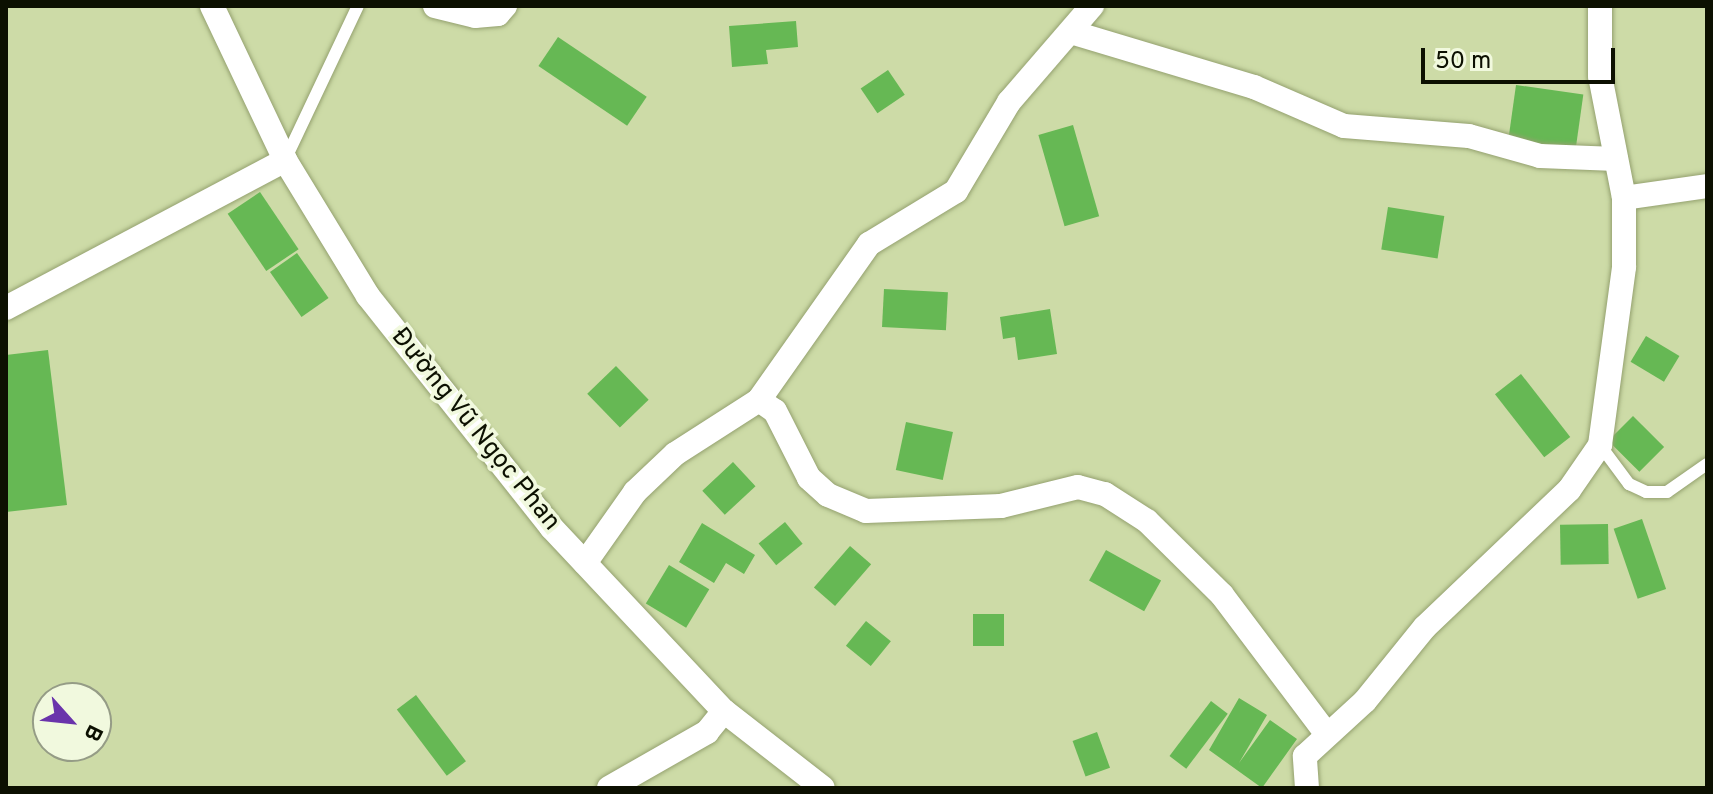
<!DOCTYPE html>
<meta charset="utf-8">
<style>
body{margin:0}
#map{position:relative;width:1713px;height:794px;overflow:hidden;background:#cddba7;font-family:Overpass,sans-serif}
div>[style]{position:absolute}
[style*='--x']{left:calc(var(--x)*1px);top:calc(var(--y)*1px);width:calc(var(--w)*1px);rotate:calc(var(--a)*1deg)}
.building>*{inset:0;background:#66b854;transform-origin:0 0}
.roads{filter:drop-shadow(0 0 2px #94a16f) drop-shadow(0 0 2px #94a16f)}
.service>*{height:12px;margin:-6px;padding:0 6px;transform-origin:6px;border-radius:6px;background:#fff}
.minor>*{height:24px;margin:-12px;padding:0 12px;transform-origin:12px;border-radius:12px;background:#fff}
span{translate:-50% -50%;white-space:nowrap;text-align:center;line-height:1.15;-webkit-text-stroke:7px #f1f9de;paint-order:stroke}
.street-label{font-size:26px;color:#0c1001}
.frame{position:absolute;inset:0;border:8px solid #0c1001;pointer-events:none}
.north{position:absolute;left:32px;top:682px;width:80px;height:80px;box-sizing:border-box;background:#f1f9de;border:2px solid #959c86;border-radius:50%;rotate:117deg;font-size:22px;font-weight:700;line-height:32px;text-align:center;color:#0c1001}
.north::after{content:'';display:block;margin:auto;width:28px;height:36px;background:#6a34ab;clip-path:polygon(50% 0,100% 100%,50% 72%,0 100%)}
.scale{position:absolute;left:1421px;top:48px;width:194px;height:36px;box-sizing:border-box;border:4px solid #0c1001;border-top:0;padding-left:10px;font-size:24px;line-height:28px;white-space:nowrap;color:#0c1001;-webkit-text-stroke:6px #f1f9de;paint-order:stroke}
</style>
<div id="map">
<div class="building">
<i style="clip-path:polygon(796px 21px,798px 47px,766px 50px,768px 64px,732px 67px,729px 26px)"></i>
<i style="left:558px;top:37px;width:107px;height:35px;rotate:34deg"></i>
<i style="left:888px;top:70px;width:30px;height:33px;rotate:56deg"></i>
<i style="left:1516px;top:85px;width:68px;height:61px;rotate:8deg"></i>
<i style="left:1073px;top:125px;width:95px;height:36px;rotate:74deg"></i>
<i style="left:260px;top:192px;width:69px;height:39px;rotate:56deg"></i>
<i style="left:1388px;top:207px;width:57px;height:43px;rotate:9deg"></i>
<i style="left:297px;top:253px;width:55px;height:33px;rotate:55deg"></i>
<i style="left:884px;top:289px;width:64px;height:38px;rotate:3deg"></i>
<i style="clip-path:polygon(1050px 309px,1057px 354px,1018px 360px,1015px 337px,1003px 339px,1000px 317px)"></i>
<i style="left:1646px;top:336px;width:39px;height:30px;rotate:31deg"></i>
<i style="clip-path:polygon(48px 350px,67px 505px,6px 512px,6px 355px)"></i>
<i style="left:616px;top:366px;width:47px;height:40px;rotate:46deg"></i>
<i style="left:1521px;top:374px;width:80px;height:33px;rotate:52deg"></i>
<i style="left:1633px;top:416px;width:44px;height:35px;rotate:45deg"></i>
<i style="left:906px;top:422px;width:48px;height:49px;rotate:12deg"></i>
<i style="left:733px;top:462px;width:33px;height:42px;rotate:47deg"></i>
<i style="left:1642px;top:519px;width:74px;height:30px;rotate:71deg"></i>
<i style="left:785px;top:522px;width:28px;height:34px;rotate:51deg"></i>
<i style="clip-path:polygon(702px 523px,755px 555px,744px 574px,726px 563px,714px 583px,679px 562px)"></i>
<i style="left:1608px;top:524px;width:40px;height:48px;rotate:89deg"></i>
<i style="left:850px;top:546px;width:28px;height:55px;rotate:41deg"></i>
<i style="left:1106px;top:550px;width:63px;height:35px;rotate:29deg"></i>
<i style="left:669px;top:565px;width:47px;height:45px;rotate:31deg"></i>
<i style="left:973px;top:614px;width:31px;height:32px"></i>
<i style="left:866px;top:621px;width:32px;height:32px;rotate:39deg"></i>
<i style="left:416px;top:695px;width:83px;height:24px;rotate:53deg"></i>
<i style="clip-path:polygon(1239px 698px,1267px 715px,1239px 763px,1270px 720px,1297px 739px,1262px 788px,1209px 750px)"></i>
<i style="left:1211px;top:701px;width:21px;height:69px;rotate:37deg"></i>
<i style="left:1097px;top:732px;width:38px;height:26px;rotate:70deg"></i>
</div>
<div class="roads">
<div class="service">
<i style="--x:286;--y:158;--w:168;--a:-64.7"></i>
<i style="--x:1600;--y:445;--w:49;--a:53.4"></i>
<i style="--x:1629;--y:484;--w:19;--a:25"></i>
<i style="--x:1646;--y:492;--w:21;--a:0"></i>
<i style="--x:1667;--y:492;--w:49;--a:-35"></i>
</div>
<div class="minor">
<i style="--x:212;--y:6;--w:170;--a:64.6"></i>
<i style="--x:285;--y:160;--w:159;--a:58.6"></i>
<i style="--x:368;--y:296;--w:295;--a:51.6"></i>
<i style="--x:551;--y:527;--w:253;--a:46.8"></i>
<i style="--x:724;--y:711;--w:125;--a:37.9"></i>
<i style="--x:435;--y:6;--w:41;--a:14"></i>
<i style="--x:475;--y:16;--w:23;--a:-5"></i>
<i style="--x:498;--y:14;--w:11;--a:-49"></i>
<i style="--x:1074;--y:33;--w:188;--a:16.7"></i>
<i style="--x:1254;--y:87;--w:98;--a:23.4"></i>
<i style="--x:1344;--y:126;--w:125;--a:4.6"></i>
<i style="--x:1469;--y:136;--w:74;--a:15.7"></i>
<i style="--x:1540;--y:156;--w:76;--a:2.3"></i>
<i style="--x:1624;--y:198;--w:84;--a:-8.2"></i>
<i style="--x:6;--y:308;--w:316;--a:-27.9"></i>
<i style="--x:759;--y:400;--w:19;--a:35"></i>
<i style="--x:775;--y:411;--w:75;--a:63.1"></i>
<i style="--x:809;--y:478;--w:25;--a:42"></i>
<i style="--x:828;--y:495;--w:41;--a:22.8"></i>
<i style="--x:866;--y:511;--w:135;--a:-2.1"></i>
<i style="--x:1001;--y:506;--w:79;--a:-13.9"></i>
<i style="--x:1078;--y:487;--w:28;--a:15"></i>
<i style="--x:1105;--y:494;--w:50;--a:32.7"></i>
<i style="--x:1147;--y:521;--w:105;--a:44.6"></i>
<i style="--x:1222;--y:595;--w:173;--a:53"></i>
<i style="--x:585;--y:563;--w:87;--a:-54.8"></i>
<i style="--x:635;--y:492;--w:55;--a:-43.5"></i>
<i style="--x:675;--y:454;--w:100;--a:-32.7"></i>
<i style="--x:759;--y:400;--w:191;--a:-54.8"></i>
<i style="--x:869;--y:244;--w:102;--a:-31.3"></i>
<i style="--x:956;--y:191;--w:104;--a:-59.2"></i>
<i style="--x:1009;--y:102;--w:127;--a:-49.2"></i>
<i style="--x:609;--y:788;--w:113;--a:-29.7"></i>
<i style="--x:707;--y:732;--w:27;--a:-51"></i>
<i style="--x:1307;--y:788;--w:32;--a:-94"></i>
<i style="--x:1305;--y:756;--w:81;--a:-42.5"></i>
<i style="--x:1365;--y:701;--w:95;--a:-51"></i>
<i style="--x:1425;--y:627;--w:199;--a:-43.6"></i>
<i style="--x:1569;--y:490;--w:55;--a:-55.4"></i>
<i style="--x:1600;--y:445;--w:180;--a:-82.3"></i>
<i style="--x:1624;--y:267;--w:69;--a:-90"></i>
<i style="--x:1624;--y:198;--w:124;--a:-101.1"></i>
<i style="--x:1600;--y:76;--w:70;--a:-90"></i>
</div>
</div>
<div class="street-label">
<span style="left:475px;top:430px;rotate:51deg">Đường Vũ Ngọc Phan</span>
</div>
<div class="frame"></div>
<div class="north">B</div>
<div class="scale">50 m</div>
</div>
